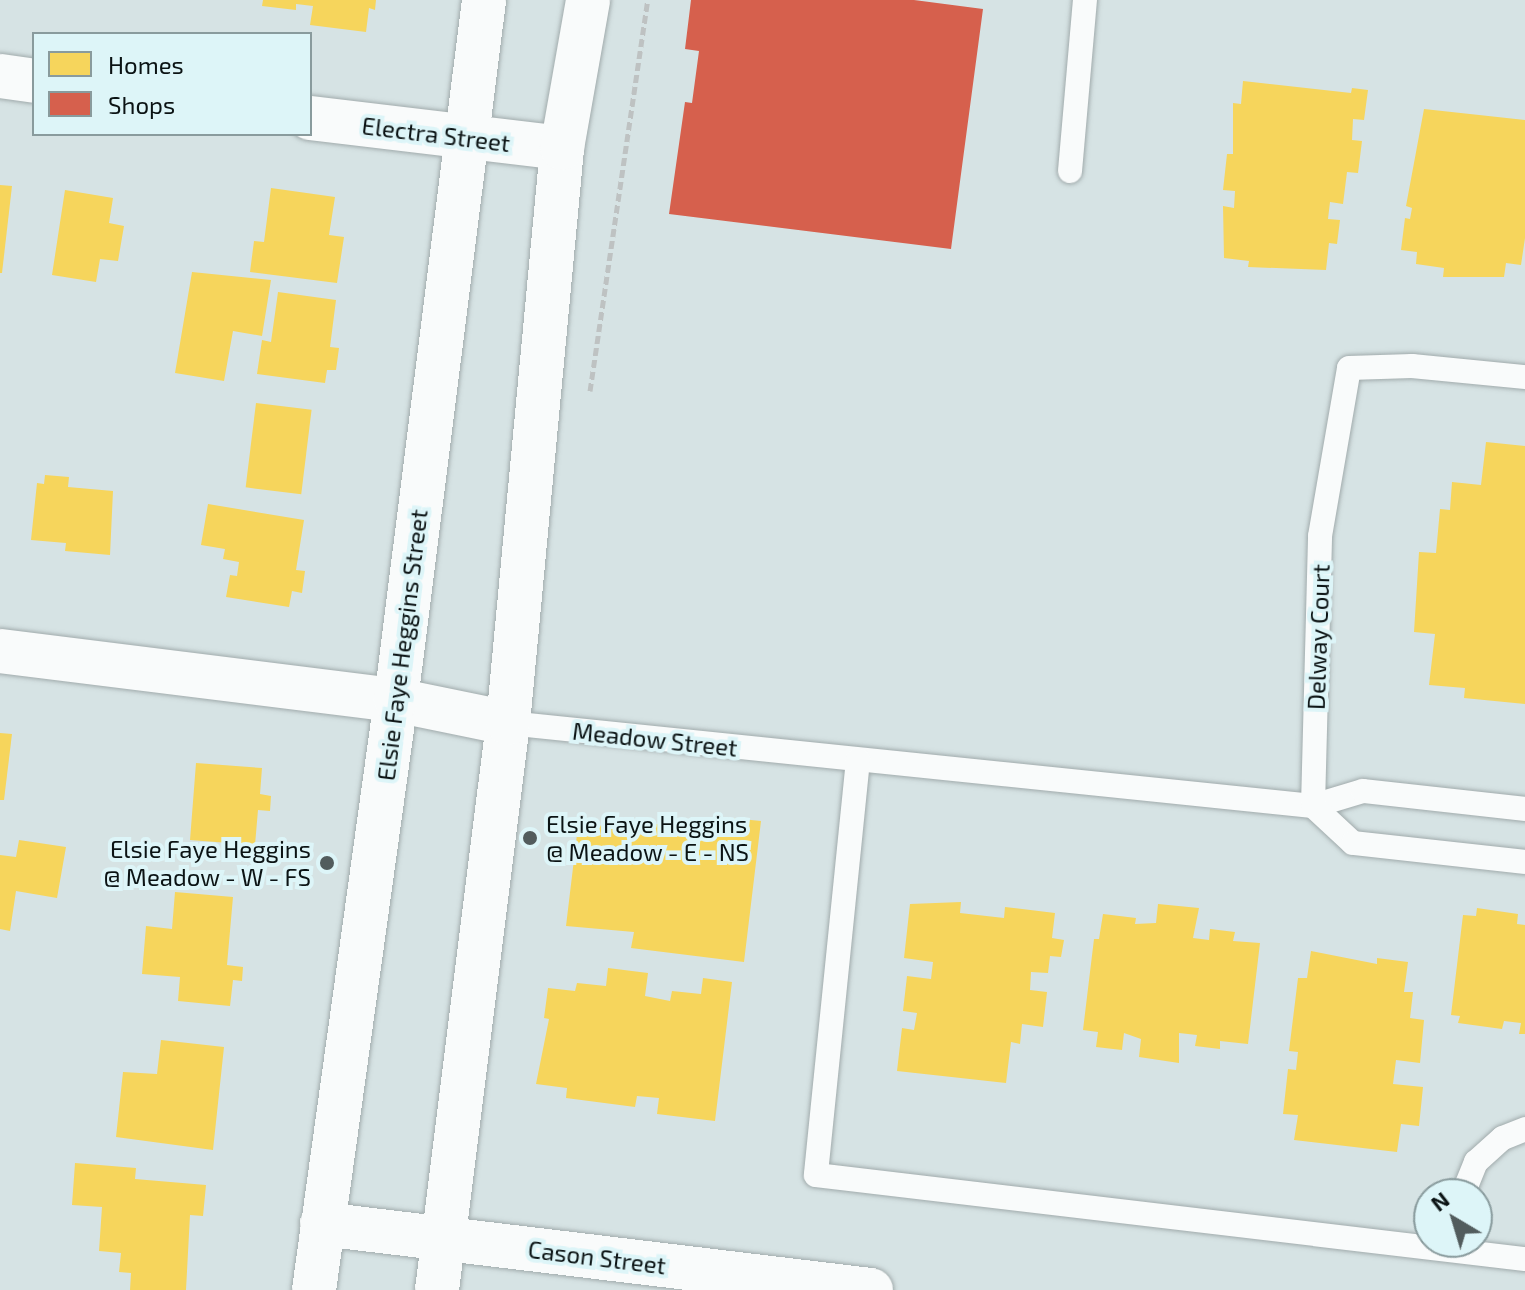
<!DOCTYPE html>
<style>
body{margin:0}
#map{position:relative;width:1525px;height:1290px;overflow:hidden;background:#d6e3e4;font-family:"Exo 2",sans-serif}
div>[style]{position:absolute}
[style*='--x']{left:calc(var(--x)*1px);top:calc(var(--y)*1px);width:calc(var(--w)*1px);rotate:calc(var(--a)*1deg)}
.homes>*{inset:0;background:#f6d55c;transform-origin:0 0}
.shops>*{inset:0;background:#d6604d}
.path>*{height:5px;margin-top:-2.5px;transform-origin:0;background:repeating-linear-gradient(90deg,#bec2c2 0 8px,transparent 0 12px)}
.roads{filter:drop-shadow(0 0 2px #a1abac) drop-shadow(0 0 2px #a1abac)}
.lane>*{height:24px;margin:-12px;padding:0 12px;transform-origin:12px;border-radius:12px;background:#f9fbfb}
.street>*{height:44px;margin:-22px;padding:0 22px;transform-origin:22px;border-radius:22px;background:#f9fbfb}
.secondary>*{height:44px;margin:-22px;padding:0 22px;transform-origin:22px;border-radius:22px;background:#f9fbfb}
.dots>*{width:22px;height:22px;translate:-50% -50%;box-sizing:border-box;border:4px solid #ddf5f8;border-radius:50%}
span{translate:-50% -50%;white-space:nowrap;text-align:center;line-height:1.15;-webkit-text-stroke:8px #ddf5f8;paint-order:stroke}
.street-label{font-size:24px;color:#0b1314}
.poi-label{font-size:24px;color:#0b1314}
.left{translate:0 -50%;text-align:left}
.right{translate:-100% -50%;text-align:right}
.legend{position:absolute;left:32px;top:32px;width:280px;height:104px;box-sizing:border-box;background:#ddf5f8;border:2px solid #899b9d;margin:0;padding:10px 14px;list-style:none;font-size:24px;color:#0b1314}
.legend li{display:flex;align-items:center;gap:16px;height:40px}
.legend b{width:40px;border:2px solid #899b9d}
.north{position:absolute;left:1413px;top:1178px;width:80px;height:80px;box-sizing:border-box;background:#ddf5f8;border:2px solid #899b9d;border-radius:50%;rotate:322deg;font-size:22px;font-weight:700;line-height:32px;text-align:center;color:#0b1314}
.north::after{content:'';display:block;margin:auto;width:28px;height:36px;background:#525c5d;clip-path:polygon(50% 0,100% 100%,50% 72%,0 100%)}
</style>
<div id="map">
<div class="homes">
<i style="clip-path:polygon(263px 0,376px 0,375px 10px,369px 8px,366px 32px,310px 25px,313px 6px,296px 4px,296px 10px,262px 6px)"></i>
<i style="clip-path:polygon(1243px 81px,1351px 93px,1352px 88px,1368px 90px,1364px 120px,1353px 119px,1352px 140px,1362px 141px,1358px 173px,1347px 172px,1343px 204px,1330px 202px,1328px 219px,1340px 220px,1337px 244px,1329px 243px,1326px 270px,1248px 267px,1249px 261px,1224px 258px,1223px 206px,1234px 208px,1235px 191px,1223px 190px,1227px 154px,1233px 154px,1233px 103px,1241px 104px)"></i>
<i style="clip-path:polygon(1424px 109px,1525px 120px,1525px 238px,1521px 265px,1506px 263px,1504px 277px,1443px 277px,1444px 268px,1416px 264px,1417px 252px,1401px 250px,1405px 218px,1410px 219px,1412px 208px,1406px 206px)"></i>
<i style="clip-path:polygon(0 185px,12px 186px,2px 273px,0 273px)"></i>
<i style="clip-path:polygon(271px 188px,335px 197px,329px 235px,344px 237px,337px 283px,250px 272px,254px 241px,264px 242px)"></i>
<i style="clip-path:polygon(65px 190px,113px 198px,109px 223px,124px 226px,118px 261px,100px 259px,96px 282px,52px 275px)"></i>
<i style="clip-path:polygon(192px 272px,271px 280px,262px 336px,233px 331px,224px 381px,175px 373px)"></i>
<i style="clip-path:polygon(278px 292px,336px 300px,330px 347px,339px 348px,336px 370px,327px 370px,325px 383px,257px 374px,262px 340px,271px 342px)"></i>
<i style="left:256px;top:403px;width:56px;height:85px;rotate:7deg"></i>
<i style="clip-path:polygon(1486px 442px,1525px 446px,1525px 704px,1464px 698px,1465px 688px,1429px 685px,1435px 634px,1414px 632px,1419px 552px,1436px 553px,1440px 509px,1450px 510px,1452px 482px,1481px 485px)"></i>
<i style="clip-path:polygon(45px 475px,69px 477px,68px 487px,113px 491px,110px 555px,65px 551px,66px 543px,31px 540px,37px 483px,44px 484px)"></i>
<i style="clip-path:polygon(208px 504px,304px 520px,296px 570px,305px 571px,302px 593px,292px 591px,289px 607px,226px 597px,230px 575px,237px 576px,239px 562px,223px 559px,225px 549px,201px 545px)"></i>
<i style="clip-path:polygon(0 733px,12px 734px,4px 800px,0 800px)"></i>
<i style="clip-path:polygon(196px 763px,262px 768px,260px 794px,271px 796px,270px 811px,258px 810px,255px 845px,190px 840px)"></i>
<i style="clip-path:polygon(731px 818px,761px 821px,744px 962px,631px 948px,634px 932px,566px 926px,578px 826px,630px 825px,630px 834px,646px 835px,647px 823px,683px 827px,682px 834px,699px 836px,700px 830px,729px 834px)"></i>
<i style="clip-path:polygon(19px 840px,66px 847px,57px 898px,16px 891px,10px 931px,0 929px,0 855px,16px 857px)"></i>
<i style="clip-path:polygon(175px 892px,233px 897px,227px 965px,243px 967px,242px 981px,233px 980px,230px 1006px,178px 1001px,180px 977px,142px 974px,146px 926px,172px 929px)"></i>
<i style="clip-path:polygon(961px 902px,960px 913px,1004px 918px,1005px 907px,1055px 913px,1052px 938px,1064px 940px,1061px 957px,1050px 956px,1048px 973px,1031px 972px,1030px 990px,1047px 992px,1043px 1027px,1022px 1024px,1020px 1044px,1011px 1042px,1006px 1083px,897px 1071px,902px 1028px,914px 1030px,917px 1013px,903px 1011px,907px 976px,931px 979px,933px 962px,904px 958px,910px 904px)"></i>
<i style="clip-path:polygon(1158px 904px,1199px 908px,1193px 938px,1209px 940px,1210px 929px,1235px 932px,1233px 941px,1260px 943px,1248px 1044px,1220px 1041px,1220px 1049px,1195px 1046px,1197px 1035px,1179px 1033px,1179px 1063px,1139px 1057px,1141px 1039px,1124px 1033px,1122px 1050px,1096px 1047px,1098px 1032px,1083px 1030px,1094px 939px,1099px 939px,1103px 914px,1136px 918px,1135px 924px,1156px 923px)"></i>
<i style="clip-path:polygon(1477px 908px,1518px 914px,1517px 924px,1525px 925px,1525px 1034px,1519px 1034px,1521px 1023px,1504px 1021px,1502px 1029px,1458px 1023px,1460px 1016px,1451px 1015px,1463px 915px,1476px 916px)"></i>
<i style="clip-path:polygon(1311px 951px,1377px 964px,1377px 958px,1408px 962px,1404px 992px,1413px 992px,1410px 1018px,1424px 1020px,1420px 1063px,1396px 1060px,1393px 1084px,1423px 1087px,1419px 1126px,1401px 1124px,1397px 1152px,1294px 1140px,1298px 1115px,1283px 1114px,1288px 1069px,1296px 1070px,1298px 1052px,1289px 1051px,1298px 978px,1307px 978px)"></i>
<i style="clip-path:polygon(608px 968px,648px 973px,645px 996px,670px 1001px,672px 991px,701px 994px,703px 978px,732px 982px,715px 1121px,657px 1114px,659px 1098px,637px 1096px,635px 1107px,566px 1098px,567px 1088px,536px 1084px,549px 1019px,544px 1018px,548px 988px,575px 991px,577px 983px,606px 986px)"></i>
<i style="clip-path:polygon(161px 1040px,224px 1047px,213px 1150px,116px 1137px,123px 1072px,157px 1074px)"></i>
<i style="clip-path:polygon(75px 1163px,136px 1168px,135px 1179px,206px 1185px,203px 1216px,190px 1215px,186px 1290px,130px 1290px,131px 1273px,119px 1272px,121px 1253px,99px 1251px,102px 1207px,72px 1205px)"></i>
</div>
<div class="shops">
<i style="clip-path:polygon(691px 0,914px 0,983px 9px,951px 249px,669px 214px,685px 102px,692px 103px,699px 51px,685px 49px)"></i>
</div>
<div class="path">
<i style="--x:590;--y:391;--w:395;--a:-81.6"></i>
</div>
<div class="roads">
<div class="lane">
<i style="--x:1070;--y:171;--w:172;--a:-85"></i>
<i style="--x:508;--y:723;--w:809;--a:5.89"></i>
<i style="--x:1313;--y:806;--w:52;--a:-16.7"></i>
<i style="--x:1363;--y:791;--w:163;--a:6.3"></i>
<i style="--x:858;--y:760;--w:417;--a:95.8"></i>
<i style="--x:816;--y:1175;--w:714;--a:6.76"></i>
<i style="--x:1313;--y:806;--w:270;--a:-88.5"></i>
<i style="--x:1320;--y:536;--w:170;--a:-80.2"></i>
<i style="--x:1349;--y:368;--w:63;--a:-1.8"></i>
<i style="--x:1412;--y:366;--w:114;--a:5.6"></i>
<i style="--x:1313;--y:806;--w:54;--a:42.8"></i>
<i style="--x:1353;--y:843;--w:173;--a:6.3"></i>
<i style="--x:1463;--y:1194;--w:35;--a:-68"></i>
<i style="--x:1476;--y:1162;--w:36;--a:-42"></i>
<i style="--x:1503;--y:1138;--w:24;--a:-22"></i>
</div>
<div class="street">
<i style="--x:0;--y:76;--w:34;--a:8"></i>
<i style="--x:310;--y:118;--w:254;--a:6.8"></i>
<i style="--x:0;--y:651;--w:399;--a:7.1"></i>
<i style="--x:396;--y:700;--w:114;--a:11.6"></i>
<i style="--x:322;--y:1224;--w:553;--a:6.86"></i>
</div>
<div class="secondary">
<i style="--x:314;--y:1290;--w:596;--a:-82.09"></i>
<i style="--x:396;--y:700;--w:706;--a:-82.83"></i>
<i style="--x:437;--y:1290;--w:571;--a:-82.86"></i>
<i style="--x:508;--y:723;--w:578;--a:-84.63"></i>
<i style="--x:562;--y:148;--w:150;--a:-80"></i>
</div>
</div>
<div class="dots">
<i style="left:530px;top:838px;background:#525c5d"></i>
<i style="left:327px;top:863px;background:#525c5d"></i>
</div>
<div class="street-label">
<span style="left:436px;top:134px;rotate:7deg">Electra Street</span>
<span style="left:1318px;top:637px;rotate:-88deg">Delway Court</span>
<span style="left:402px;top:645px;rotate:-83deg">Elsie Faye Heggins Street</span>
<span style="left:655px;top:739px;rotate:6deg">Meadow Street</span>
<span style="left:597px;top:1257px;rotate:7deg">Cason Street</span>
</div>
<div class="poi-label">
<span class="left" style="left:546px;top:838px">Elsie Faye Heggins<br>@ Meadow - E - NS</span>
<span class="right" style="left:311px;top:863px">Elsie Faye Heggins<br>@ Meadow - W - FS</span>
</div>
<ul class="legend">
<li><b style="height:22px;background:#f6d55c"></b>Homes</li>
<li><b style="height:22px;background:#d6604d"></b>Shops</li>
</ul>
<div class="north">N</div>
</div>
